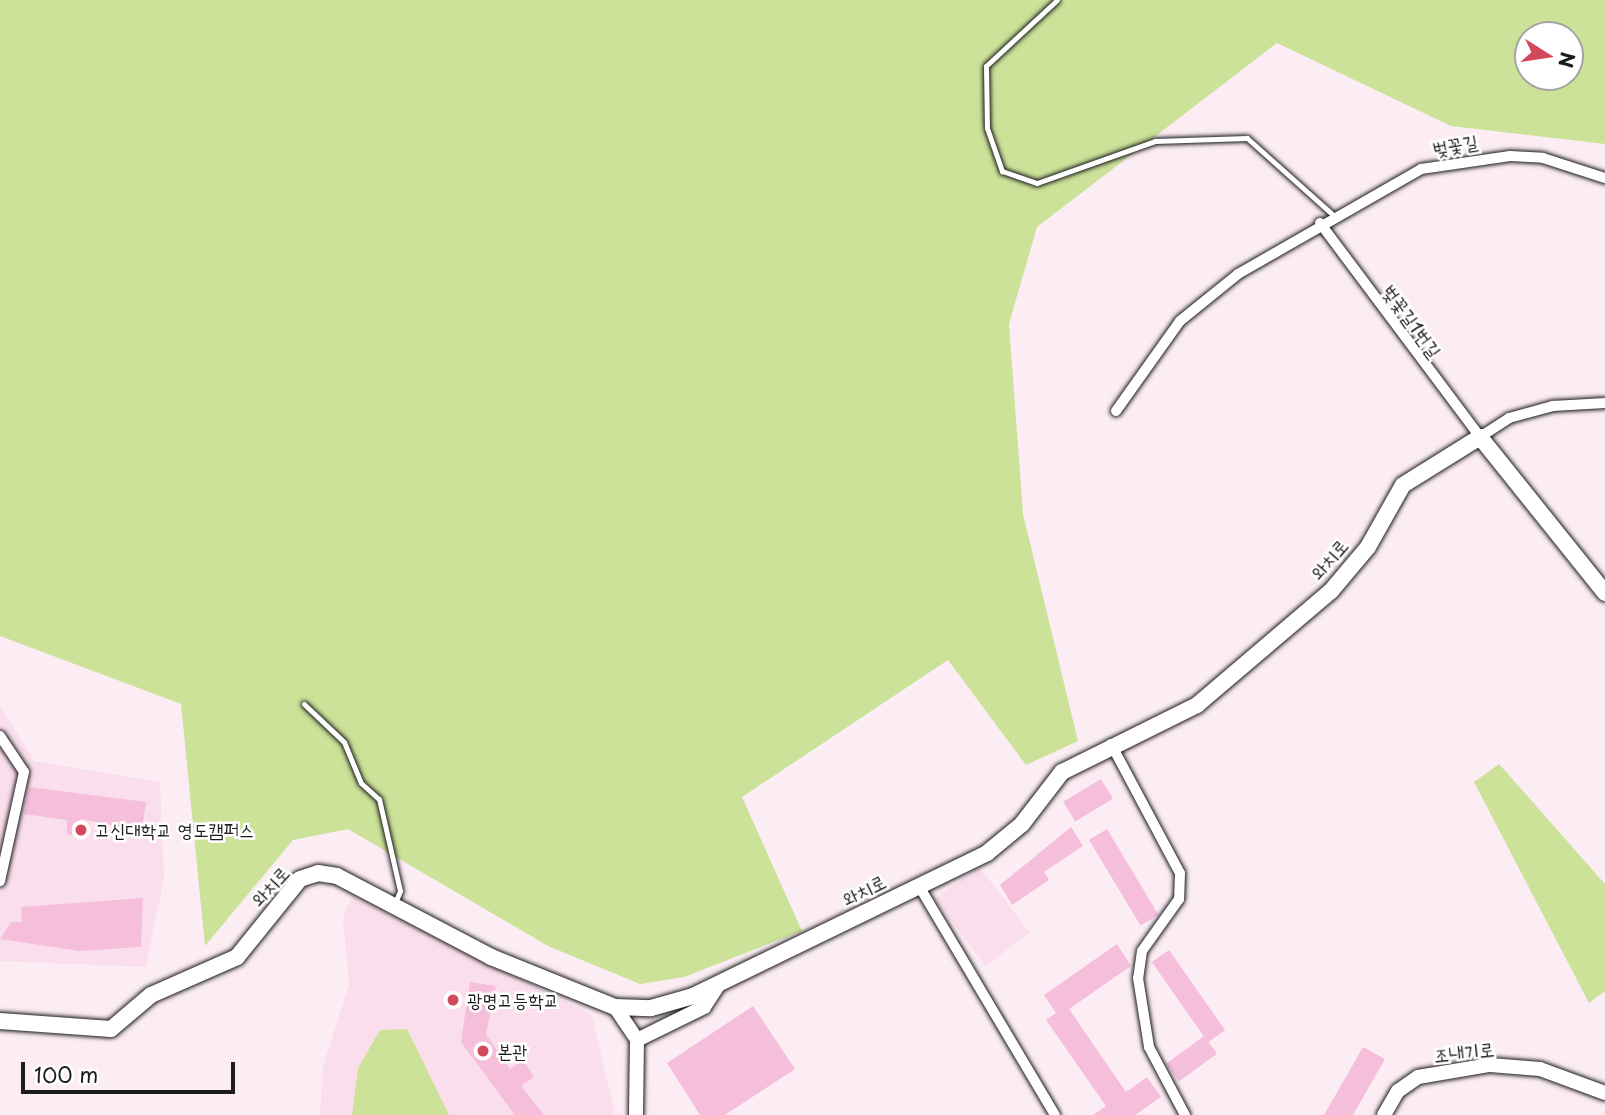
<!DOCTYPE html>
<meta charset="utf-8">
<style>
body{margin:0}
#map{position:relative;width:1605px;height:1115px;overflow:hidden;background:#fcecf4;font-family:"Playpen Sans","Poor Story",sans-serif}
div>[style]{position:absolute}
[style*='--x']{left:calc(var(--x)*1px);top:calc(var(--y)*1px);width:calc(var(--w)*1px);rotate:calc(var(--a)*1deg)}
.built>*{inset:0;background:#fadeec;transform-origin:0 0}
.green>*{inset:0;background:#cbe298}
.building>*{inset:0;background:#f5bfdb;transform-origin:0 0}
.roads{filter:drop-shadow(0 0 2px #1c1c1c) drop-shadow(0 0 2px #1c1c1c)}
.service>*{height:5px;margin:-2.5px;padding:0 2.5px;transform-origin:2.5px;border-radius:2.5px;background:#fff}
.minor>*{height:10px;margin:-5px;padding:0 5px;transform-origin:5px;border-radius:5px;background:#fff}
.tertiary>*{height:14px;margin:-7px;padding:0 7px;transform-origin:7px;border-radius:7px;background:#fff}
.secondary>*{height:16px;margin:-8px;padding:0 8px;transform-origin:8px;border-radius:8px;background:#fff}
.dots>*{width:19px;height:19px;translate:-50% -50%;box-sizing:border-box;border:4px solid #fff;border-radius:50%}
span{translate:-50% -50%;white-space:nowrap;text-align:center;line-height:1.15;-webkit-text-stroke:5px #fff;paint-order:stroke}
.street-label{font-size:19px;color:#1c1c1c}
.poi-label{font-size:19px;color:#1c1c1c}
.left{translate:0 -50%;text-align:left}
.north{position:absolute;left:1514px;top:21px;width:70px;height:70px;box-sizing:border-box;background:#fff;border:2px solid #a4a4a4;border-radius:50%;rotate:102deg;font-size:19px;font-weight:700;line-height:28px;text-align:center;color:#1c1c1c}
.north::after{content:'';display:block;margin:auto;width:24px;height:32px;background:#d1495b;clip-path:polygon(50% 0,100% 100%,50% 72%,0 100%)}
.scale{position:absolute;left:21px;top:1062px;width:214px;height:32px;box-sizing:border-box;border:4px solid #1c1c1c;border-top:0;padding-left:9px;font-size:21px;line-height:24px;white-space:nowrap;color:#1c1c1c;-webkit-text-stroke:5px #fff;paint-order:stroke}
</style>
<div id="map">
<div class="built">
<i style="clip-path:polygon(0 706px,34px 761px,160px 782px,164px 878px,146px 967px,0 961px)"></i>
<i style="left:979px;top:866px;width:84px;height:55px;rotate:53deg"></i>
<i style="clip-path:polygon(352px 896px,592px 1015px,615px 1115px,320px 1115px,323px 1066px,349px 985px,343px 918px)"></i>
</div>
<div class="green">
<i style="clip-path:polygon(evenodd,0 0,1605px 0,1605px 144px,1451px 126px,1277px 43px,1037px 227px,1009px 324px,1023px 514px,1078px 741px,1026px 765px,948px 660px,742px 797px,802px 931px,684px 977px,640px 984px,548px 946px,348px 829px,293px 840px,205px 946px,181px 704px,0 636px,0 0,1528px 35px,1570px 35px,1570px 77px,1528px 77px,1528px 35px)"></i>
<i style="clip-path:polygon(1499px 764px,1605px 884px,1605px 991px,1589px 1003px,1474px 782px)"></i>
<i style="clip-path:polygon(407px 1029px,449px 1115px,352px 1115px,358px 1068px,380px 1030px)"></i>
</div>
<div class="building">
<i style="left:1101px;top:779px;width:23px;height:44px;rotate:59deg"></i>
<i style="clip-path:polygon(29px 787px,146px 802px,142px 831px,80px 819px,77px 836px,67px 834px,67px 820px,24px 814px)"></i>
<i style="clip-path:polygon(1071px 827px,1083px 846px,1044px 872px,1049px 880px,1012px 905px,1000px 885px)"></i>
<i style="left:1107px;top:829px;width:100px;height:21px;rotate:59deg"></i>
<i style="clip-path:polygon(143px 898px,141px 947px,79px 951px,0 939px,11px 922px,22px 922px,21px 907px)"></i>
<i style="clip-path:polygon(1117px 944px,1131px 966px,1069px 1009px,1126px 1092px,1147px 1077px,1161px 1097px,1135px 1115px,1093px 1115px,1106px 1106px,1046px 1020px,1056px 1013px,1044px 995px)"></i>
<i style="left:1169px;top:950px;width:98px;height:21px;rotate:55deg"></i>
<i style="clip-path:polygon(470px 982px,496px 986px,486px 1034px,510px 1069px,523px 1060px,534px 1077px,521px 1086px,544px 1115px,515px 1115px,461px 1042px)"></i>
<i style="clip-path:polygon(753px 1006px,795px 1069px,725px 1115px,700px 1115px,667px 1063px)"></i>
<i style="left:1204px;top:1036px;width:22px;height:47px;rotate:54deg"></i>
<i style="clip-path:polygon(1363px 1047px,1385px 1059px,1353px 1115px,1324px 1115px)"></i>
</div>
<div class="roads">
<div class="service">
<i style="--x:1057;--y:0;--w:97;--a:137.1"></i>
<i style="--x:986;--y:66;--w:62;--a:89.1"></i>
<i style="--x:987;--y:128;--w:46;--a:70.8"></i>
<i style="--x:1002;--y:171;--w:37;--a:19"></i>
<i style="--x:1037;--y:183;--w:125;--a:-19.6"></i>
<i style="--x:1155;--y:141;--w:92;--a:-1.9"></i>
<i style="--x:1247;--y:138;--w:115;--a:41.8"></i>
<i style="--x:304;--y:704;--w:55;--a:43.5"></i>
<i style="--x:344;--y:742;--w:44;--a:67.5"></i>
<i style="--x:361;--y:783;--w:24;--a:42"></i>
<i style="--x:379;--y:799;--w:94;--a:77.1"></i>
<i style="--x:400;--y:891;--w:13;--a:113"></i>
</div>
<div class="minor">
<i style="--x:1320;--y:223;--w:267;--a:53.2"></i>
<i style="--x:1480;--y:437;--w:35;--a:-33"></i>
<i style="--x:1509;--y:418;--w:46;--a:-15.3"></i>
<i style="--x:1553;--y:406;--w:52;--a:-3.3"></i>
<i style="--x:1116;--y:411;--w:110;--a:-54.6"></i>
<i style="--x:1180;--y:321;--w:75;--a:-39"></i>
<i style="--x:1238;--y:274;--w:211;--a:-29.8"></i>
<i style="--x:1421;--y:169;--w:90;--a:-8.3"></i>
<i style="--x:1510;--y:156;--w:33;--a:3"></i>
<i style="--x:1543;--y:158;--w:65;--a:17.9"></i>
<i style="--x:0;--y:736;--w:43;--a:56.3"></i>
<i style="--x:24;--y:772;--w:112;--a:102.4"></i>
<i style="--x:1111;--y:744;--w:146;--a:61.9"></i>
<i style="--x:1180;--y:873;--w:26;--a:92"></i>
<i style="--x:1179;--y:899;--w:64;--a:125.4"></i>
<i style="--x:1142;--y:951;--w:27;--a:98"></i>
<i style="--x:1138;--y:978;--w:70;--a:80.9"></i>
<i style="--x:1149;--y:1047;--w:77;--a:62.1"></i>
<i style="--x:919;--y:886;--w:266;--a:59.3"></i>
</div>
<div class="tertiary">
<i style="--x:615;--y:1007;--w:40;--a:56"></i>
<i style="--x:637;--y:1040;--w:75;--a:90.8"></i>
<i style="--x:637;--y:1040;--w:75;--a:-26.2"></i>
<i style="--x:704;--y:1007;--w:27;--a:-57"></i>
<i style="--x:1384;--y:1115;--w:28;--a:-60"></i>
<i style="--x:1398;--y:1091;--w:24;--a:-35"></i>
<i style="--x:1418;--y:1077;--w:73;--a:-9.5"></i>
<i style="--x:1490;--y:1065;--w:50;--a:4.6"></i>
<i style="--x:1540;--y:1069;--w:69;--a:20.3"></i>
</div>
<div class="secondary">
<i style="--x:0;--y:1021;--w:111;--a:4.1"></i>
<i style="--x:111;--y:1029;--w:52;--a:-40.4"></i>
<i style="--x:151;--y:995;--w:94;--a:-23.8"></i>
<i style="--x:237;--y:957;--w:100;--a:-51.1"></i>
<i style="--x:300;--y:879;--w:19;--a:-18"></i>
<i style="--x:318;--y:873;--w:19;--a:9"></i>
<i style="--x:337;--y:876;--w:174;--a:27.7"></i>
<i style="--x:491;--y:957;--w:134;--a:22"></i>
<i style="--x:615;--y:1007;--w:36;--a:2"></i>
<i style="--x:651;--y:1008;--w:44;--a:-15.9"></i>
<i style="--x:693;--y:996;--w:327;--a:-25.9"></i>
<i style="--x:987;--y:853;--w:45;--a:-39.6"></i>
<i style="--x:1022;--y:824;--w:66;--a:-52.4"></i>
<i style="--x:1062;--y:772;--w:151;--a:-26.4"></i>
<i style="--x:1197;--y:705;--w:176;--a:-40.4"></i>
<i style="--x:1331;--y:591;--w:57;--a:-49.9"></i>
<i style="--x:1368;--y:547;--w:71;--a:-60.6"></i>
<i style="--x:1403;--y:485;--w:91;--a:-31.9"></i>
<i style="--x:1480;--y:437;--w:200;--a:51.3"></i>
</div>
</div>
<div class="dots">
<i style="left:81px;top:830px;background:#d1495b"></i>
<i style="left:453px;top:1000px;background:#d1495b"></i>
<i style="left:483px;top:1051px;background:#d1495b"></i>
</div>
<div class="street-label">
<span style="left:1455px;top:145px;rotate:-10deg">벚꽃길</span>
<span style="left:1412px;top:321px;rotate:54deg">벚꽃길1번길</span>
<span style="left:1329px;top:559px;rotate:-49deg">와치로</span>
<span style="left:270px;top:886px;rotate:-47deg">와치로</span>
<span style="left:864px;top:890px;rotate:-26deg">와치로</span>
<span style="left:1464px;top:1052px;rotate:-6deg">조내기로</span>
</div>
<div class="poi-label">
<span class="left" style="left:95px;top:830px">고신대학교 영도캠퍼스</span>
<span class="left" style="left:467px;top:1000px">광명고등학교</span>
<span class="left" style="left:497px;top:1051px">본관</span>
</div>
<div class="north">N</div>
<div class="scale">100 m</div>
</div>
